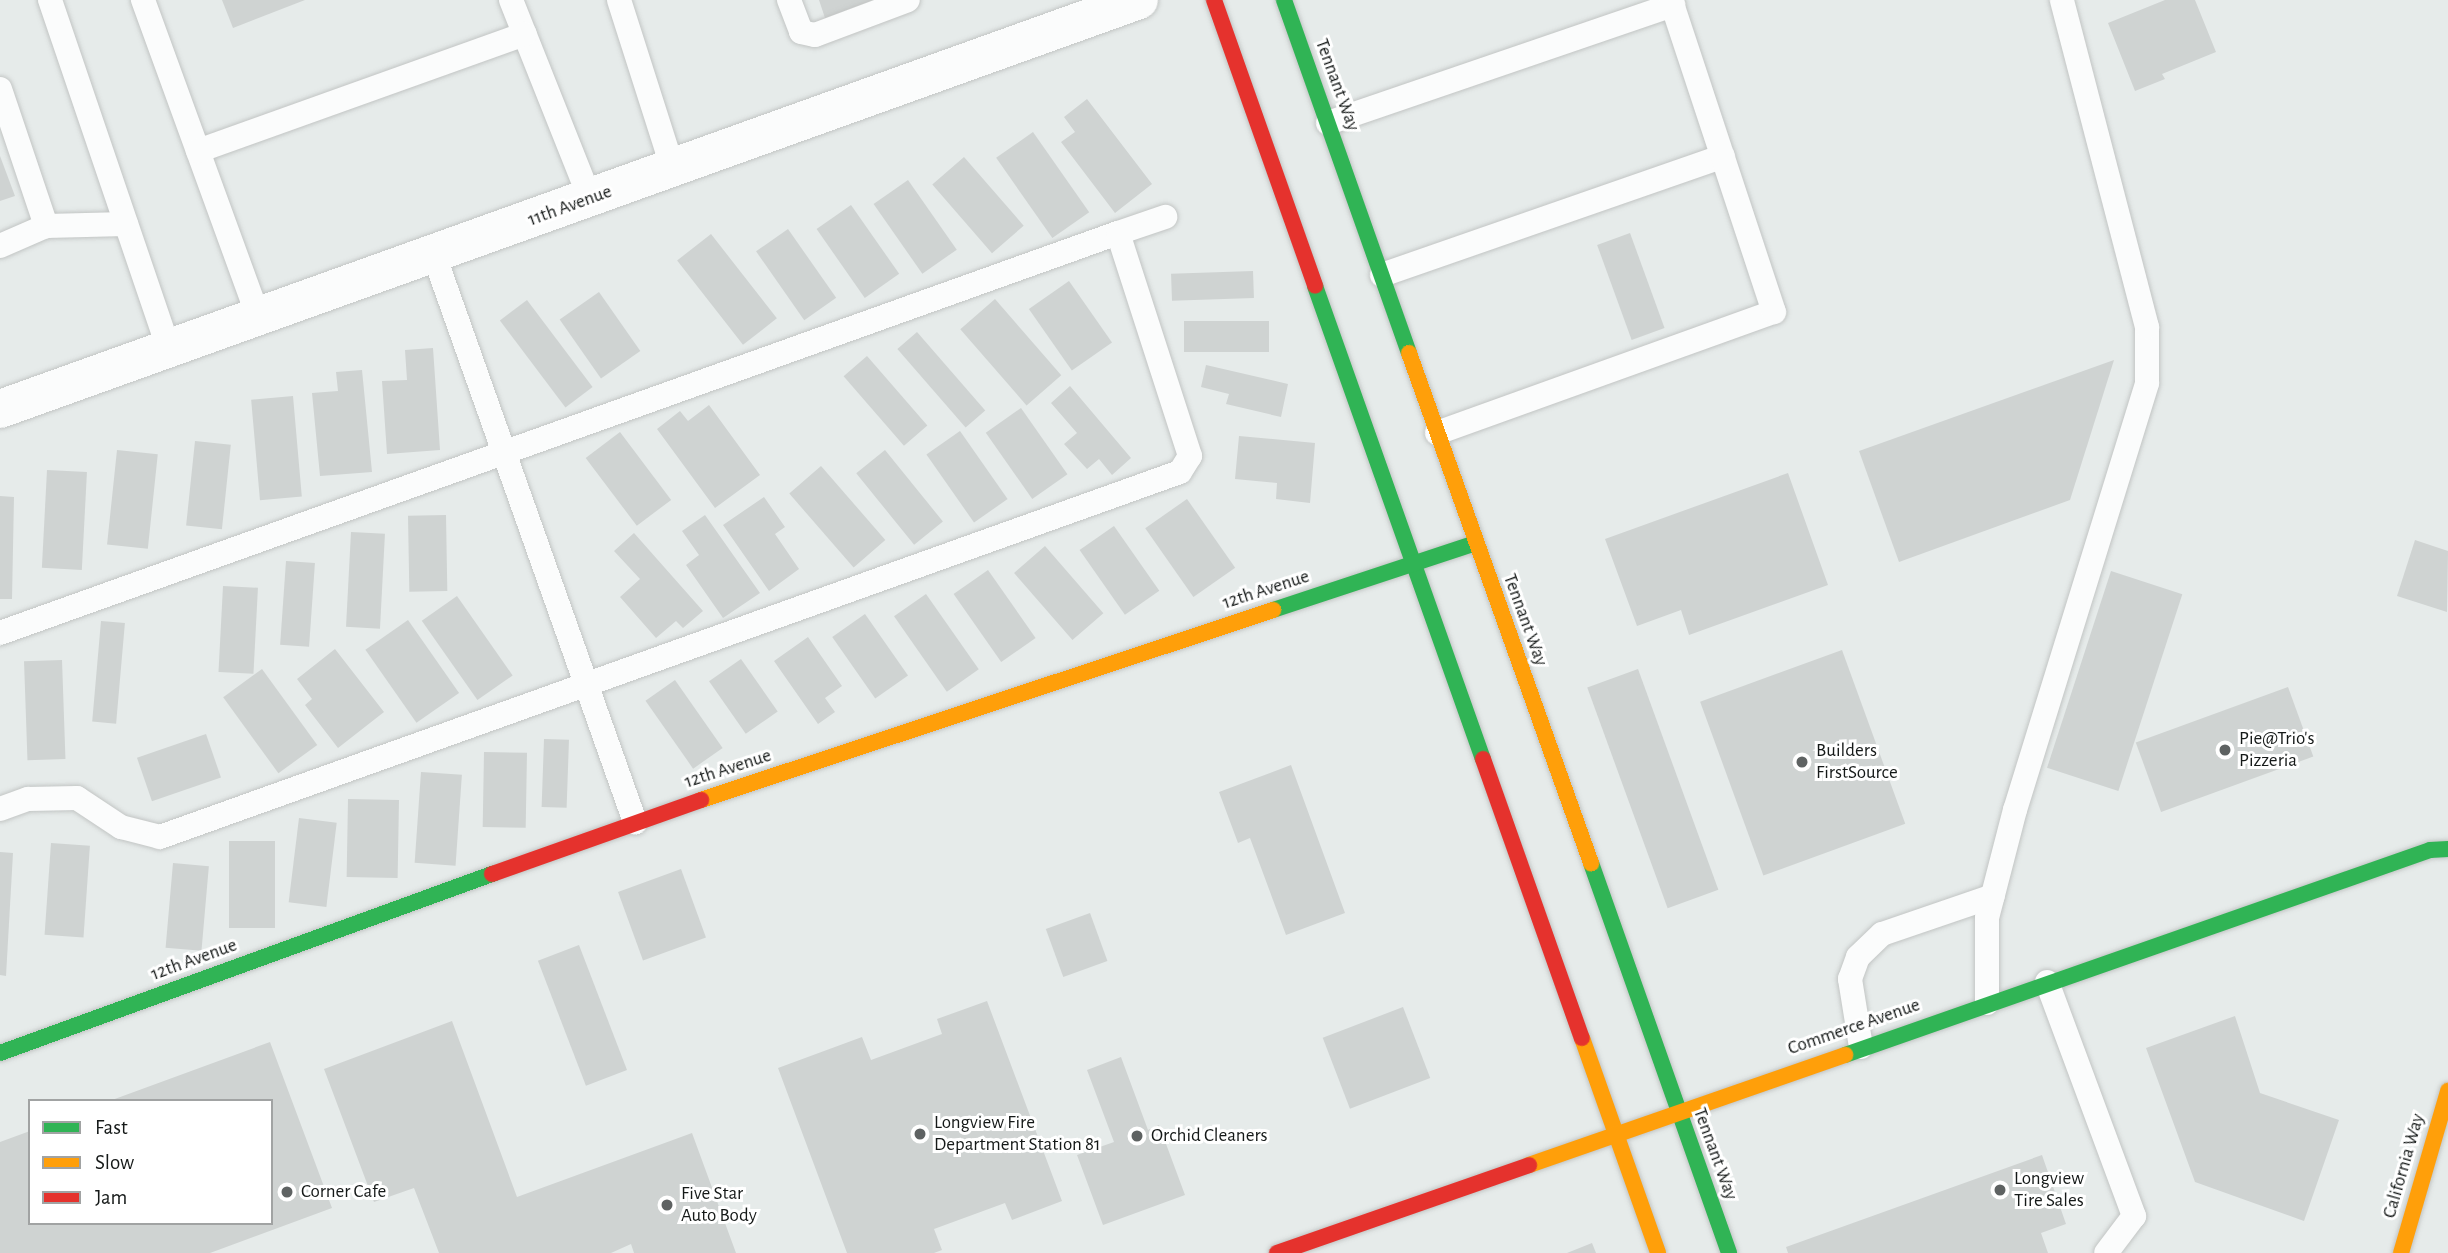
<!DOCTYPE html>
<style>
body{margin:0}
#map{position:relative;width:2448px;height:1253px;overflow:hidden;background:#e6ebea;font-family:"Alegreya Sans",sans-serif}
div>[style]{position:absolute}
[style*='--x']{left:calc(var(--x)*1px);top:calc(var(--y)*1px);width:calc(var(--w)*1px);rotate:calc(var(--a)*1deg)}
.building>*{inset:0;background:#cfd3d2;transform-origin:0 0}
.roads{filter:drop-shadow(0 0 2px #c2c5c4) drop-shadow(0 0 2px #c2c5c4)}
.lane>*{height:24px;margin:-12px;padding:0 12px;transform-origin:12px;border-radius:12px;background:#fbfcfc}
.street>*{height:38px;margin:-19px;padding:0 19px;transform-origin:19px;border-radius:19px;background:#fbfcfc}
.fast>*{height:16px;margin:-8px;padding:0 8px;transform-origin:8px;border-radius:8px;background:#30b455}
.slow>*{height:16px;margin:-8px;padding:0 8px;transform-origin:8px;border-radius:8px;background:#ff9f0a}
.jam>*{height:16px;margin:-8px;padding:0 8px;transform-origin:8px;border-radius:8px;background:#e5322d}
.dots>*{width:19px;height:19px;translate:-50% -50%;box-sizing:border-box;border:4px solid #fff;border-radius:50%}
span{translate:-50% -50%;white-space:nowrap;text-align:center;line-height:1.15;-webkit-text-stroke:6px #fff;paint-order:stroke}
.street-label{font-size:19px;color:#151918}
.poi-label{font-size:19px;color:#151918}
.left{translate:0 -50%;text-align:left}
.legend{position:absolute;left:28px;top:1099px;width:245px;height:126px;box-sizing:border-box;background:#fff;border:2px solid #a1a3a3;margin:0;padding:9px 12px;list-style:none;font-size:21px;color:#151918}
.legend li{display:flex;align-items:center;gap:14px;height:35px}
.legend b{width:35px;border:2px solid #a1a3a3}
</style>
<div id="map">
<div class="building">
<i style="clip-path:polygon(222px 0,305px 0,233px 28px)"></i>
<i style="clip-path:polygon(819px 0,873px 0,825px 18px)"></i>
<i style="clip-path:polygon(2165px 0,2195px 0,2216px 52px,2162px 74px,2165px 79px,2135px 91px,2108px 23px)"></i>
<i style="clip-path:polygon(1087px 99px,1152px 184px,1115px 213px,1061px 142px,1075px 132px,1064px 117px)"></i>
<i style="left:1033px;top:132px;width:98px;height:45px;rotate:55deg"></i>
<i style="clip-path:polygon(0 156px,15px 196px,0 201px)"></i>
<i style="left:964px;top:157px;width:91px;height:42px;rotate:49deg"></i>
<i style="left:908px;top:180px;width:85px;height:42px;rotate:55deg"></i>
<i style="left:851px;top:205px;width:84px;height:42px;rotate:55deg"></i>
<i style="left:788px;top:229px;width:84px;height:39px;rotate:55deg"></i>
<i style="left:1630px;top:233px;width:101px;height:35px;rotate:70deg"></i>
<i style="left:711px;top:234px;width:107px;height:43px;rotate:52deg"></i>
<i style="left:1253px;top:271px;width:27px;height:82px;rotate:88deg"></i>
<i style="left:1069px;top:281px;width:75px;height:49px;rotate:55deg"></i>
<i style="left:599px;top:292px;width:72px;height:48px;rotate:55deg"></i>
<i style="left:995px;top:299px;width:101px;height:46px;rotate:49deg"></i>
<i style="left:527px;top:300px;width:109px;height:34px;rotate:53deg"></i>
<i style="left:1184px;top:321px;width:85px;height:31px"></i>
<i style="left:917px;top:332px;width:104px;height:26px;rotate:49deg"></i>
<i style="clip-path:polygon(433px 348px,440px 450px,387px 454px,382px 381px,407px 380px,405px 350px)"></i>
<i style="left:867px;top:356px;width:92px;height:31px;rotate:49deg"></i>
<i style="clip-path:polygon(2114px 360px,2070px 500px,1899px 562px,1859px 451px)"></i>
<i style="clip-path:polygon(1206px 365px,1288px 384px,1281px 417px,1226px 404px,1229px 394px,1201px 387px)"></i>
<i style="clip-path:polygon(362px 370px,372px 472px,320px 476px,312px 393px,338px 391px,336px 372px)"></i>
<i style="clip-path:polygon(1070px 386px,1131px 458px,1112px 475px,1099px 459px,1087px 469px,1064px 444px,1077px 433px,1051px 403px)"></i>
<i style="left:293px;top:396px;width:101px;height:42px;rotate:85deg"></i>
<i style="clip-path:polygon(709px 405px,760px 475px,715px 508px,657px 429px,680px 411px,688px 421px)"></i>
<i style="left:1021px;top:408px;width:81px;height:43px;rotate:55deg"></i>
<i style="left:960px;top:431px;width:83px;height:41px;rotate:55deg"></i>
<i style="left:620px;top:432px;width:85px;height:43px;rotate:53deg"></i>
<i style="clip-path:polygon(1239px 436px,1315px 443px,1310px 503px,1276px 499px,1277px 483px,1235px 479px)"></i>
<i style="left:195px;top:441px;width:36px;height:85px;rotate:6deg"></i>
<i style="left:117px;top:450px;width:41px;height:95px;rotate:6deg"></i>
<i style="left:885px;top:450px;width:92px;height:37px;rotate:51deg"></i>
<i style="left:821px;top:466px;width:98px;height:42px;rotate:49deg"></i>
<i style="left:47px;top:470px;width:40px;height:98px;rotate:3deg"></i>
<i style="clip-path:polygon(1788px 473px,1828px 585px,1689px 635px,1681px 610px,1637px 626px,1605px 539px)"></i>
<i style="clip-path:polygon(0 496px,14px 497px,12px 599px,0 599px)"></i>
<i style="clip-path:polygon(764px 497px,785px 527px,775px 534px,799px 569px,769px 591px,723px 525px)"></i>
<i style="left:1187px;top:499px;width:84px;height:51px;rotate:55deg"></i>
<i style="left:446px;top:515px;width:76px;height:38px;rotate:89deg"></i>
<i style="clip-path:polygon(705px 515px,760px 593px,723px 618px,686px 565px,699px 555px,682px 531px)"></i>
<i style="left:1114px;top:526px;width:79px;height:42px;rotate:55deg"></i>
<i style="left:351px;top:532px;width:34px;height:95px;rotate:3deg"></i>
<i style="clip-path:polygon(634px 533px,703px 611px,683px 628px,676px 621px,656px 638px,620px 597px,640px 579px,614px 551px)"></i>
<i style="clip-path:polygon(2415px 540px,2448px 551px,2447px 612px,2397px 596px)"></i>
<i style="left:1045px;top:546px;width:89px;height:41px;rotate:49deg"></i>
<i style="left:286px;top:561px;width:29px;height:84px;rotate:4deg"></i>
<i style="left:988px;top:570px;width:83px;height:42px;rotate:55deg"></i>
<i style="left:2111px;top:571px;width:75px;height:207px;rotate:18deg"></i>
<i style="left:223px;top:586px;width:35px;height:86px;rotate:3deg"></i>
<i style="left:926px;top:594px;width:92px;height:39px;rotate:55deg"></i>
<i style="left:457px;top:596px;width:97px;height:43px;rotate:55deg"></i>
<i style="left:865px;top:614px;width:75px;height:40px;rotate:55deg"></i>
<i style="left:408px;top:620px;width:89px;height:52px;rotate:55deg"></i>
<i style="left:101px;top:621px;width:24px;height:101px;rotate:5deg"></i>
<i style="clip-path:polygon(808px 637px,842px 686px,825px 698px,835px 712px,818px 724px,774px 661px)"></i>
<i style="clip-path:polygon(335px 649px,384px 712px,338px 748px,305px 705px,312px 699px,297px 679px)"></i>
<i style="left:1842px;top:650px;width:185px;height:151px;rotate:70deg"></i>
<i style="left:741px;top:659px;width:64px;height:39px;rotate:55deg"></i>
<i style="left:62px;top:660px;width:99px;height:38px;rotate:88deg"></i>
<i style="left:262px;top:669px;width:94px;height:48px;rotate:54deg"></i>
<i style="left:1638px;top:669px;width:235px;height:54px;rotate:70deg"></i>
<i style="left:675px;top:680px;width:83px;height:36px;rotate:55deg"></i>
<i style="left:2288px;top:687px;width:74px;height:162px;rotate:70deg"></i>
<i style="left:206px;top:734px;width:46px;height:73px;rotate:71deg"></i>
<i style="left:544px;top:739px;width:25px;height:68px;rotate:2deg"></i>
<i style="left:484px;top:752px;width:43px;height:75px;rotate:1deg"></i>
<i style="clip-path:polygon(1291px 765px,1345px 913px,1286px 935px,1250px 838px,1238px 843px,1219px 792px)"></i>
<i style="left:421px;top:772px;width:41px;height:91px;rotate:4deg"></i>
<i style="left:348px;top:799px;width:51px;height:78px;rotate:1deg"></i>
<i style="left:299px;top:818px;width:38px;height:85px;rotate:7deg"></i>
<i style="left:229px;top:841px;width:46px;height:87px"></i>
<i style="left:51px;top:843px;width:39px;height:92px;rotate:4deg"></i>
<i style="clip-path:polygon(0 852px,13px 853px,6px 976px,0 975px)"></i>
<i style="left:173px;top:863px;width:36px;height:85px;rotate:5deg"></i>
<i style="left:681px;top:869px;width:73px;height:67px;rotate:70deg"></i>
<i style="left:1090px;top:913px;width:51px;height:47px;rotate:70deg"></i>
<i style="left:579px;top:945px;width:134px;height:44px;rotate:69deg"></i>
<i style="clip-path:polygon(987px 1001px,1062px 1201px,1012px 1220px,1005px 1203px,934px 1229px,942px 1250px,934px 1253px,847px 1253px,778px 1068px,862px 1037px,871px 1060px,942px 1034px,937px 1019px)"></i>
<i style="left:1403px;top:1007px;width:76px;height:86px;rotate:69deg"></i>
<i style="clip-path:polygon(2235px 1016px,2260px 1093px,2339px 1120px,2304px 1221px,2195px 1182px,2146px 1048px)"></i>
<i style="clip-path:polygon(452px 1021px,517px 1197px,692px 1133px,736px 1253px,634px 1253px,631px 1244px,611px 1253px,439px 1253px,414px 1188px,374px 1202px,324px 1069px)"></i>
<i style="clip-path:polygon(270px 1042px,332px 1208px,210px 1253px,0 1253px,0 1142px,30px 1131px,30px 1223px,271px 1223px,271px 1101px,112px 1100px)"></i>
<i style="clip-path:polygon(1121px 1057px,1148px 1130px,1159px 1125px,1185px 1195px,1103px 1225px,1077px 1155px,1114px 1142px,1087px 1070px)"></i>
<i style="clip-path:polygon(2042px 1155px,2066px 1224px,2041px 1233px,2048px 1253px,1788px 1253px,1786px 1247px)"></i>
<i style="clip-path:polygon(1592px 1243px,1596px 1253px,1567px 1253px)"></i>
</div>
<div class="roads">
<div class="lane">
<i style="--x:50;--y:0;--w:370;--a:71.2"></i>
<i style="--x:143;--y:0;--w:338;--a:70"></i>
<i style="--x:511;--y:0;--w:214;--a:68.3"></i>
<i style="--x:619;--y:0;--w:177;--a:72.3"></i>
<i style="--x:789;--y:0;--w:34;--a:69"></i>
<i style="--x:801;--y:32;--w:14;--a:12"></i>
<i style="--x:815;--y:35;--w:99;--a:-20.6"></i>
<i style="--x:0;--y:89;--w:145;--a:71.4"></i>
<i style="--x:1328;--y:123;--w:365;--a:-18.9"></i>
<i style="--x:198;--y:151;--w:347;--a:-19.7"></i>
<i style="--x:0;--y:246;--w:50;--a:-23.5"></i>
<i style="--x:46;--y:226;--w:80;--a:-1.4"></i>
<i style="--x:434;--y:255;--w:602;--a:70.48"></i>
<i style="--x:1382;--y:275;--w:361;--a:-19.2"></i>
<i style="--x:1437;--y:433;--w:358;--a:-19.8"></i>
<i style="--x:1774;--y:312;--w:329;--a:-108.3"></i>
<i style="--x:0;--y:633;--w:1187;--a:-19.69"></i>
<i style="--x:0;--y:809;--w:30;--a:-20"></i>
<i style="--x:28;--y:799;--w:49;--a:-1.2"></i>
<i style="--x:77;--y:798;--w:53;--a:33.4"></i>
<i style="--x:121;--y:827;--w:40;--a:14.4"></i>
<i style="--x:160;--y:837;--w:1083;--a:-19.69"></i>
<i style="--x:1180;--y:472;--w:19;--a:-58"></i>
<i style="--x:1190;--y:456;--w:234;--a:-107.9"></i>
<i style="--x:1118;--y:233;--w:50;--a:-18.8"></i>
<i style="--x:2047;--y:982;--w:250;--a:69.6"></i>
<i style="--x:2134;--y:1216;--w:46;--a:127.1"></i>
<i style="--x:1987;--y:1003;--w:85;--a:-90"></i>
<i style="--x:1987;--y:918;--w:112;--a:-75.5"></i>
<i style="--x:2015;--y:810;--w:447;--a:-72.8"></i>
<i style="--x:2147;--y:383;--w:56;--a:-90"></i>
<i style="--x:2147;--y:327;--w:338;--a:-104.6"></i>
<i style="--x:1861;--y:1047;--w:69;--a:-99.2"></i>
<i style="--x:1850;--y:979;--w:23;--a:-70"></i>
<i style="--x:1858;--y:957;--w:33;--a:-44"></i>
<i style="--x:1882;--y:934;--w:117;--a:-18.9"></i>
</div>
<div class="street">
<i style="--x:0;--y:409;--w:1210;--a:-19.75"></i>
</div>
<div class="fast">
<i style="--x:1284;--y:0;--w:374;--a:70.5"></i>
<i style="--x:1315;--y:286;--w:502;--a:70.45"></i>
<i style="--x:1273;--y:610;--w:214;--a:-18.3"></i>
<i style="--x:1591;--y:863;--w:414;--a:70.5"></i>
<i style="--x:0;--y:1053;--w:524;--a:-19.99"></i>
<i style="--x:1845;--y:1055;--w:620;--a:-19.31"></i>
<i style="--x:2430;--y:850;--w:18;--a:-3"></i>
</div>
<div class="slow">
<i style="--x:1409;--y:353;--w:542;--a:70.36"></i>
<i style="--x:701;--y:800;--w:603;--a:-18.37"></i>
<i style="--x:1582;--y:1038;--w:228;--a:70.5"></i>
<i style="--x:1529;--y:1165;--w:335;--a:-19.2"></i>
<i style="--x:2401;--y:1253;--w:169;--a:-73.8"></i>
</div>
<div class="jam">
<i style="--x:1214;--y:0;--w:303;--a:70.5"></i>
<i style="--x:1483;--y:759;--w:296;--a:70.5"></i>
<i style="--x:492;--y:874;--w:222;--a:-19.5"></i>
<i style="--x:1277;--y:1253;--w:267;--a:-19.2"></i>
</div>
</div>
<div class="dots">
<i style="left:2225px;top:750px;background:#5e6262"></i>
<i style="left:1802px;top:762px;background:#5e6262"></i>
<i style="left:920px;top:1134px;background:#5e6262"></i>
<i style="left:1137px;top:1136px;background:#5e6262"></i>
<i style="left:2000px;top:1190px;background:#5e6262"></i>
<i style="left:287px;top:1192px;background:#5e6262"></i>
<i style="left:667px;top:1205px;background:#5e6262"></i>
</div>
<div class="street-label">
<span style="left:1337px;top:85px;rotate:70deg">Tennant Way</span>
<span style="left:570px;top:206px;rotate:-20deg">11th Avenue</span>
<span style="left:1266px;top:590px;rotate:-18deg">12th Avenue</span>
<span style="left:1525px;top:620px;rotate:70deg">Tennant Way</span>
<span style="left:728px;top:769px;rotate:-18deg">12th Avenue</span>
<span style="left:194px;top:960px;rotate:-20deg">12th Avenue</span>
<span style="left:1854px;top:1027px;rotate:-19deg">Commerce Avenue</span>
<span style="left:1715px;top:1154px;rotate:70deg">Tennant Way</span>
<span style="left:2404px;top:1166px;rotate:-74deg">California Way</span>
</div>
<div class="poi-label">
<span class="left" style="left:2239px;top:750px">Pie@Trio's<br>Pizzeria</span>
<span class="left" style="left:1816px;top:762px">Builders<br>FirstSource</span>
<span class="left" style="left:934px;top:1134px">Longview Fire<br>Department Station 81</span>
<span class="left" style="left:1151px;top:1136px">Orchid Cleaners</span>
<span class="left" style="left:2014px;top:1190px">Longview<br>Tire Sales</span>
<span class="left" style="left:301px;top:1192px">Corner Cafe</span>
<span class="left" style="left:681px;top:1205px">Five Star<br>Auto Body</span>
</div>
<ul class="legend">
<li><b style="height:9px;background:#30b455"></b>Fast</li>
<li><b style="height:9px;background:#ff9f0a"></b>Slow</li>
<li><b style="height:9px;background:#e5322d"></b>Jam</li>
</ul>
</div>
